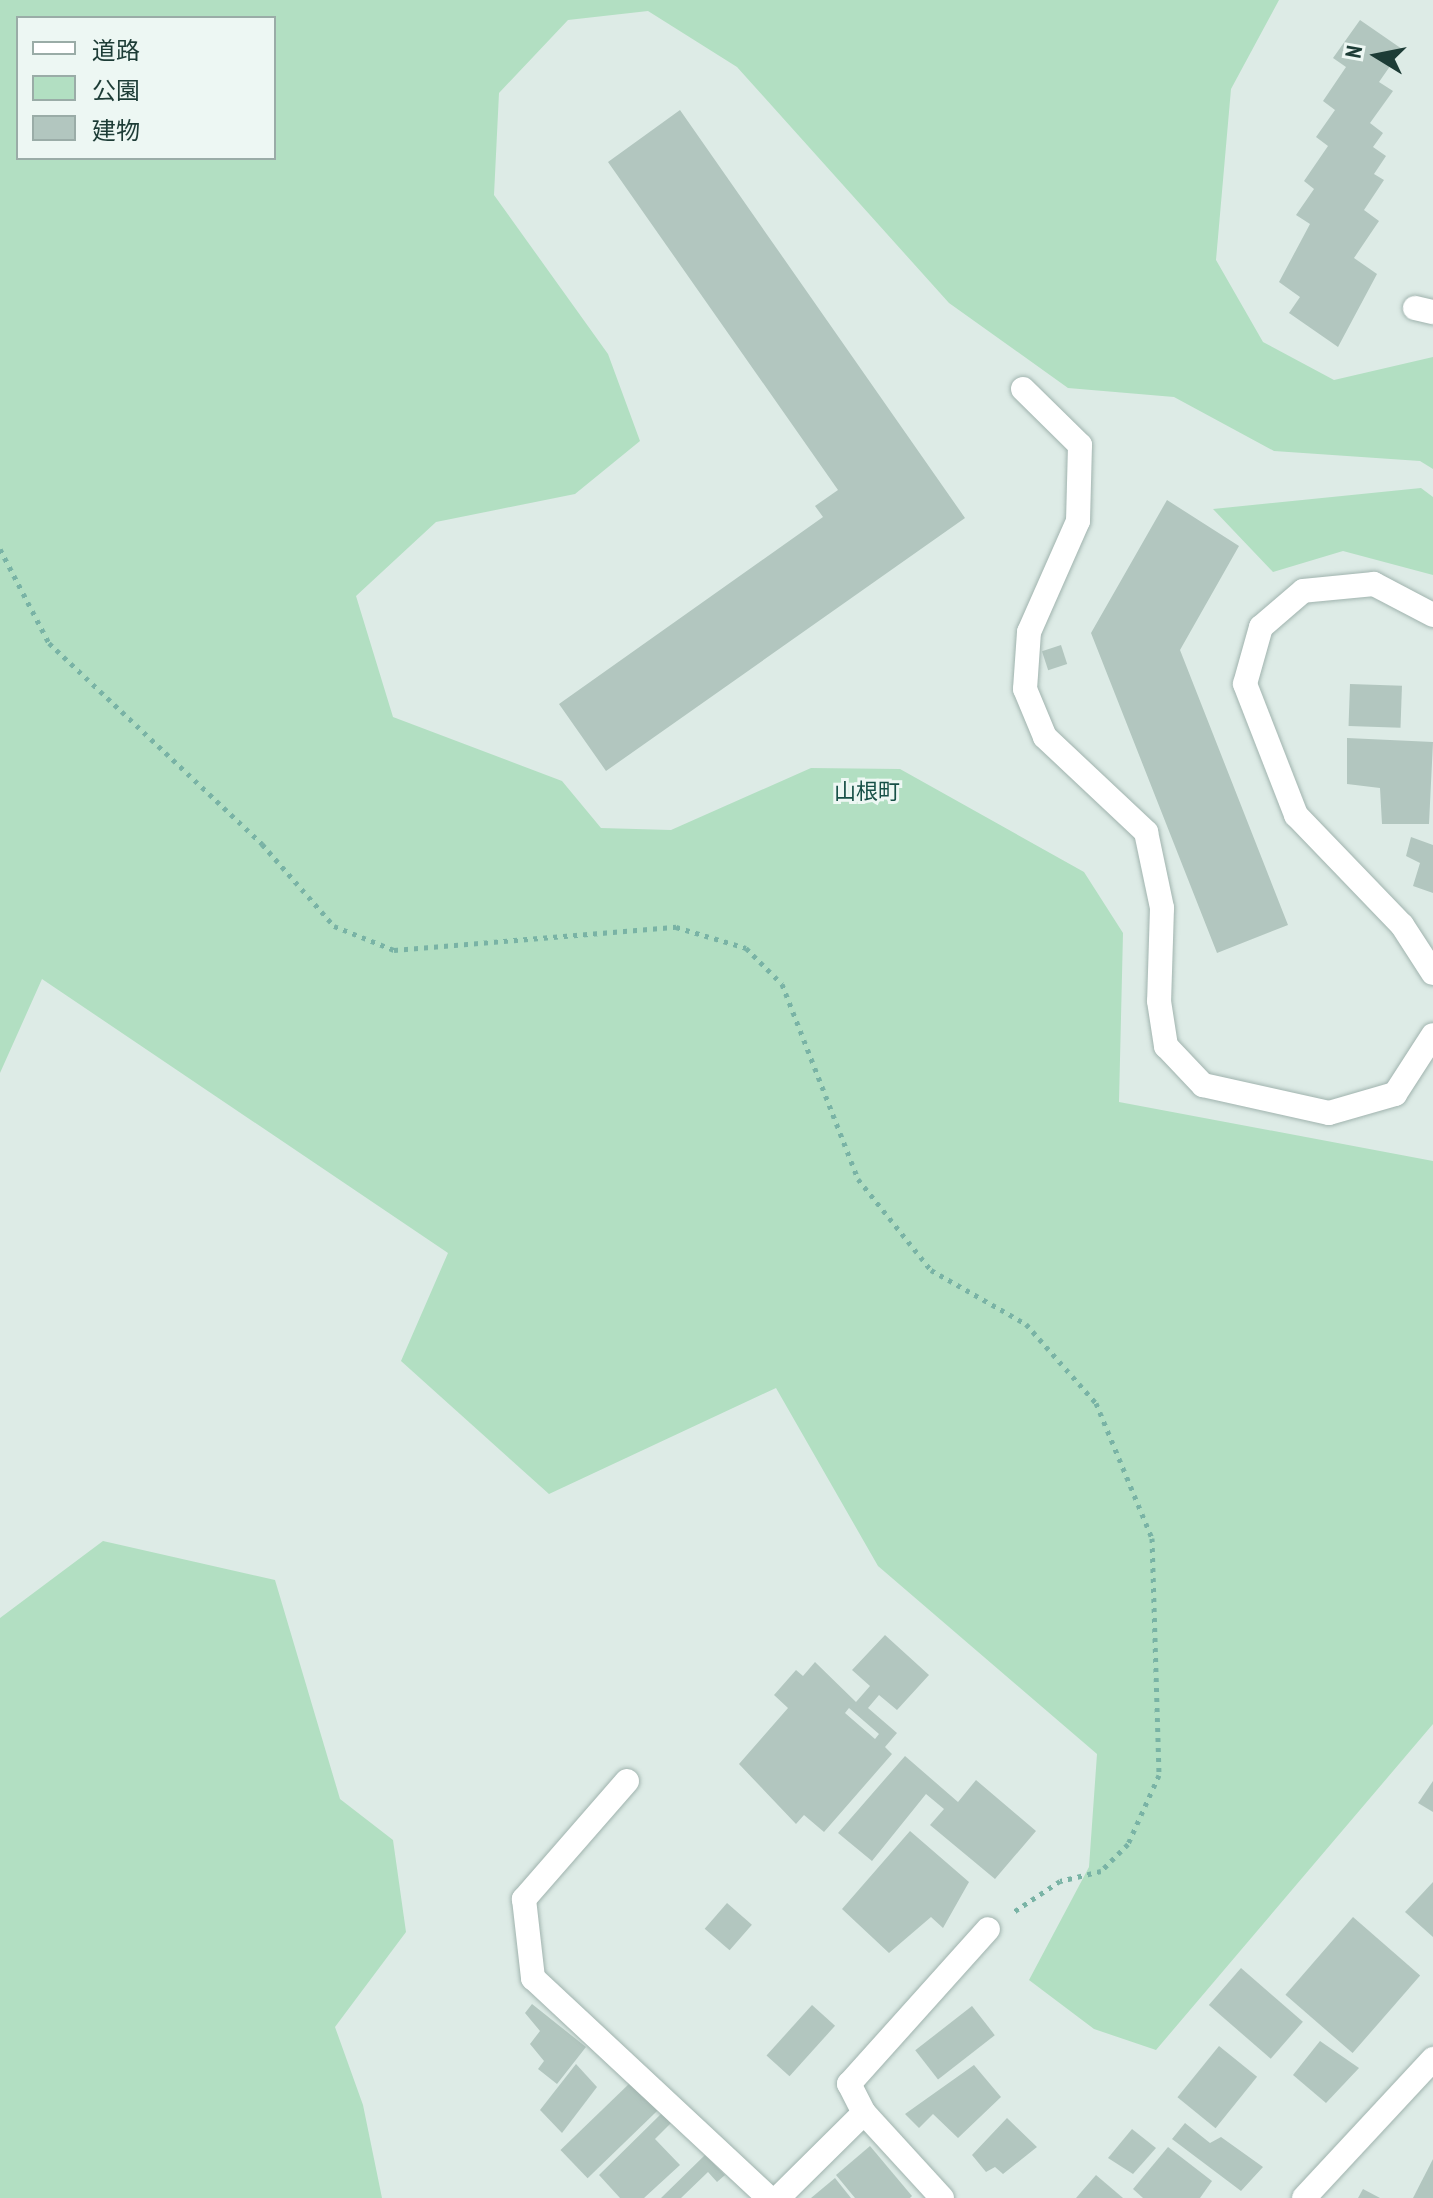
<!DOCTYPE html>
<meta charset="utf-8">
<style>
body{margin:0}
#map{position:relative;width:1433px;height:2198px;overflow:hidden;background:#ddebe6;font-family:"PT Sans Narrow","Noto Sans JP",sans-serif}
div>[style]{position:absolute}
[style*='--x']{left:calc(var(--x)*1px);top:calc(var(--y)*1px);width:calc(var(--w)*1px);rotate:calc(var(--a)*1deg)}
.green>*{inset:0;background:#b2dfc2}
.building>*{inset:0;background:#b2c6bf;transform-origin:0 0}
.path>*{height:5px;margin-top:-2.5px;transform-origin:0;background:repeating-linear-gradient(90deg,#79b3a5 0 4px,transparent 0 10px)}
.roads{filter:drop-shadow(0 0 2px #a0b3ae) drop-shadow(0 0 2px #a0b3ae)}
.street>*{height:24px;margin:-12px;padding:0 12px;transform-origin:12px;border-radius:12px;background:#fff}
span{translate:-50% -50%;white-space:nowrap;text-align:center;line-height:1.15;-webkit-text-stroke:6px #edf7f3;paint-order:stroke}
.neighbourhood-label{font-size:22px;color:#175047}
.legend{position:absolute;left:16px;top:16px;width:260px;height:144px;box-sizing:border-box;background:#edf7f3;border:2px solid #9aaca7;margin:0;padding:10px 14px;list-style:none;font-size:24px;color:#1d3c36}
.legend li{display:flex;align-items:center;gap:16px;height:40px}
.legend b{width:40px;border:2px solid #9aaca7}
.north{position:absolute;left:1337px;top:16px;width:80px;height:80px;-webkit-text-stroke:6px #edf7f3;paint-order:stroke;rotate:280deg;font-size:22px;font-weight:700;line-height:32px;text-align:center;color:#1d3c36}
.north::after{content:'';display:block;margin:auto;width:28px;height:36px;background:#1d3c36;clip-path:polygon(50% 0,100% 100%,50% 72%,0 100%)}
</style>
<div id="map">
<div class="green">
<i style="clip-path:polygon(evenodd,0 0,1279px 0,1231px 89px,1216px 260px,1263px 342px,1334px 380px,1433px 357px,1433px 469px,1420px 461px,1274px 451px,1174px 397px,1068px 388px,949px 303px,737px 67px,648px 11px,568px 20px,499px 93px,494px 195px,608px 354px,640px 441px,575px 494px,436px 522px,356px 596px,393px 717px,562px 781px,601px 828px,671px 830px,811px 768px,900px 769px,1084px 872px,1123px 933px,1119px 1102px,1433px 1161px,1433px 1724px,1156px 2050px,1094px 2029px,1029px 1980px,1089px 1867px,1097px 1754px,878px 1566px,776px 1388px,549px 1494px,401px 1361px,448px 1253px,42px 979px,0 1073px,0 0,18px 18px,274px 18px,274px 158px,18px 158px,18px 18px)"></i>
<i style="clip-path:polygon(1421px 488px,1433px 497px,1433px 575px,1343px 551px,1273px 572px,1213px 509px)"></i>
<i style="clip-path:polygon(103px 1541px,275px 1580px,340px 1799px,393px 1840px,406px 1932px,335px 2027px,363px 2105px,382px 2198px,0 2198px,0 1618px)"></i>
</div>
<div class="building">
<i style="clip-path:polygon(1360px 20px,1402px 49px,1379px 82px,1393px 91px,1370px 123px,1383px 133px,1373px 147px,1386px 156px,1374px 174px,1384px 180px,1364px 210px,1379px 221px,1354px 258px,1377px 274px,1338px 347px,1289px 313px,1300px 297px,1279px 282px,1310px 224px,1296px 215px,1314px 189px,1304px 181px,1328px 146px,1316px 137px,1335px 110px,1323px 101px,1346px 67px,1333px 58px)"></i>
<i style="clip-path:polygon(680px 110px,965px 518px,606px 771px,559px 704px,823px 517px,815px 506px,838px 490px,608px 162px)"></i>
<i style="clip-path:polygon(1167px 500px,1239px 546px,1180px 650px,1288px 925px,1217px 953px,1091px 633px)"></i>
<i style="left:1061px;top:645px;width:20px;height:20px;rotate:72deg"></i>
<i style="left:1350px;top:684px;width:52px;height:42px;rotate:2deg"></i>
<i style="clip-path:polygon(1347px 738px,1433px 742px,1429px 824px,1382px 824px,1380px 788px,1347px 784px)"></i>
<i style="clip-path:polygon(1411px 837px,1433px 845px,1433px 893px,1413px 886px,1420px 863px,1406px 856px)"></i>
<i style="clip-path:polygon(evenodd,885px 1635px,929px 1675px,897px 1710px,879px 1695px,868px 1708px,897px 1733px,885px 1747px,892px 1754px,824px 1832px,804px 1815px,796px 1824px,739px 1764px,788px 1708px,774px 1695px,796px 1670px,803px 1676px,815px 1662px,856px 1702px,870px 1686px,852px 1670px,885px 1635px,849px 1708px,879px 1734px,875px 1739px,845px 1713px,849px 1708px)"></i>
<i style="clip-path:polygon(905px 1756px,958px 1802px,976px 1780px,1036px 1831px,995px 1879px,930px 1825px,944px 1809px,926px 1794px,872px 1861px,838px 1833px)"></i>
<i style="clip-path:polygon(1433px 1781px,1433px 1812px,1418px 1803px)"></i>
<i style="clip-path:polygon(910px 1831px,969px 1882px,943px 1928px,931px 1917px,889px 1953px,842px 1909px)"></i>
<i style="clip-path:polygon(1433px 1882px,1433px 1937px,1405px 1912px)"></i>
<i style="left:727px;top:1903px;width:33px;height:34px;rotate:41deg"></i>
<i style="left:1353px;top:1917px;width:89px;height:103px;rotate:41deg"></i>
<i style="left:1241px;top:1968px;width:82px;height:49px;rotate:41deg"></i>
<i style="clip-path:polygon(532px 2004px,586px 2047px,557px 2084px,538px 2069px,544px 2061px,530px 2044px,540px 2031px,525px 2013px)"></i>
<i style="left:812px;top:2005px;width:31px;height:68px;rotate:42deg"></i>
<i style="left:972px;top:2006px;width:37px;height:72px;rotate:52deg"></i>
<i style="clip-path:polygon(1320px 2041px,1359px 2068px,1326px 2103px,1293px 2075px)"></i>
<i style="left:1219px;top:2046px;width:49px;height:66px;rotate:39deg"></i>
<i style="clip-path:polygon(576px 2064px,597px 2087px,562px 2133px,540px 2110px)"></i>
<i style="clip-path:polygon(974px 2065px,1001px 2097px,958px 2138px,933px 2114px,919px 2128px,905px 2114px)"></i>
<i style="left:631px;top:2082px;width:39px;height:98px;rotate:46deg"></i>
<i style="clip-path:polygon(662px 2113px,671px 2123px,655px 2139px,680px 2165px,644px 2198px,620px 2198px,599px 2175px)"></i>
<i style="clip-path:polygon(1007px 2118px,1037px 2147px,1003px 2174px,995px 2167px,986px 2172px,972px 2155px)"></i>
<i style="clip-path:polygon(1185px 2123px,1210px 2143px,1221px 2137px,1263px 2167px,1241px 2191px,1172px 2139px)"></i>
<i style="clip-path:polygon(1132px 2129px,1156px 2148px,1133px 2174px,1108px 2158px)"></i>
<i style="clip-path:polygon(870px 2146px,912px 2196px,910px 2198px,855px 2198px,836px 2175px)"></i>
<i style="clip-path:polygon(1168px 2147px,1212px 2181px,1200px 2198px,1143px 2198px,1133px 2189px)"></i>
<i style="clip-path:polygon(705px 2155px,725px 2175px,717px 2182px,708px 2172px,681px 2198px,661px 2198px)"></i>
<i style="clip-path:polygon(1433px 2159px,1433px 2198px,1413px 2198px)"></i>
<i style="clip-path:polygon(1096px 2175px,1123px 2198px,1076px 2198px)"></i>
<i style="clip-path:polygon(835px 2178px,851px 2198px,811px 2198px)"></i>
<i style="clip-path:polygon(1363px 2189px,1380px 2198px,1358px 2198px)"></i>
</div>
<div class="path">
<i style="--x:0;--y:549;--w:106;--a:62.5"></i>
<i style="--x:49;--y:643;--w:293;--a:43.3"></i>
<i style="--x:262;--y:844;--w:109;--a:48.7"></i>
<i style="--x:334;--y:926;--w:65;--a:21.8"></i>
<i style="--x:394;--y:950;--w:283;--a:-4.7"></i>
<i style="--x:676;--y:927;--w:73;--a:16.7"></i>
<i style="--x:746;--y:948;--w:51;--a:45"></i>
<i style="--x:782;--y:984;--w:209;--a:68.7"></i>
<i style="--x:858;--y:1179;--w:117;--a:51.3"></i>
<i style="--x:931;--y:1270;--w:109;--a:29.6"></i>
<i style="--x:1026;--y:1324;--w:106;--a:48.5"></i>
<i style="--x:1096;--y:1403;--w:146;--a:67.5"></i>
<i style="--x:1152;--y:1538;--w:237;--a:88.3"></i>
<i style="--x:1159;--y:1775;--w:76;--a:114.2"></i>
<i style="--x:1128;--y:1844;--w:38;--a:135"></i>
<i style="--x:1101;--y:1871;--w:42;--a:166.3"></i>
<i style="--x:1060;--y:1881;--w:58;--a:146.3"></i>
</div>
<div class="roads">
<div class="street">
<i style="--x:1415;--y:308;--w:18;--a:13"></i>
<i style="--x:1023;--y:389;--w:80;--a:44.5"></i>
<i style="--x:1080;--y:445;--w:76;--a:91.5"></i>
<i style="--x:1078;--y:521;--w:121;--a:113.8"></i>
<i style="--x:1029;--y:632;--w:57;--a:94"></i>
<i style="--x:1025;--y:689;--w:52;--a:67.4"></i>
<i style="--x:1045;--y:737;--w:139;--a:43.2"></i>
<i style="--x:1146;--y:832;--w:78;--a:78.1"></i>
<i style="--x:1162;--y:908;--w:93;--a:91.8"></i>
<i style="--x:1159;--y:1001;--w:46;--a:81.2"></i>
<i style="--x:1166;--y:1046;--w:54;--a:46.5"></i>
<i style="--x:1203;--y:1085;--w:129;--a:12.5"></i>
<i style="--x:1329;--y:1113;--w:69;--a:-16.1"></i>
<i style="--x:1395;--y:1094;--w:70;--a:-57.2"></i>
<i style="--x:1433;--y:615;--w:67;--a:-152.3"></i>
<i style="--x:1374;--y:584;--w:71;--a:174.4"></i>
<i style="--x:1303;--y:591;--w:55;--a:139.4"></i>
<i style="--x:1261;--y:627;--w:59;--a:105.7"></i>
<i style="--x:1245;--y:684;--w:141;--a:68.7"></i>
<i style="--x:1296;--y:815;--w:153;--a:46.1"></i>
<i style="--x:1402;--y:925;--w:57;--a:57.1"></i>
<i style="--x:627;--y:1781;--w:157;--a:131.1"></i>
<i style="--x:524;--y:1899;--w:80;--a:83.5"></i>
<i style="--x:533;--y:1978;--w:323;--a:43"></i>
<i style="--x:778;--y:2198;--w:121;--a:-44.7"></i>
<i style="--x:942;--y:2198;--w:115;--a:-132.5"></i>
<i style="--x:864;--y:2113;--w:33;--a:-117"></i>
<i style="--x:849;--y:2084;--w:208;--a:-48.1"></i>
<i style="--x:1304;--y:2198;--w:190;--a:-47.1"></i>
</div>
</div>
<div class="neighbourhood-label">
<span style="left:867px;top:792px">山根町</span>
</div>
<ul class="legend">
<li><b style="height:10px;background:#fff"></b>道路</li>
<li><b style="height:22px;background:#b2dfc2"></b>公園</li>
<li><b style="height:22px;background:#b2c6bf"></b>建物</li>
</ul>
<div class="north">N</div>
</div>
